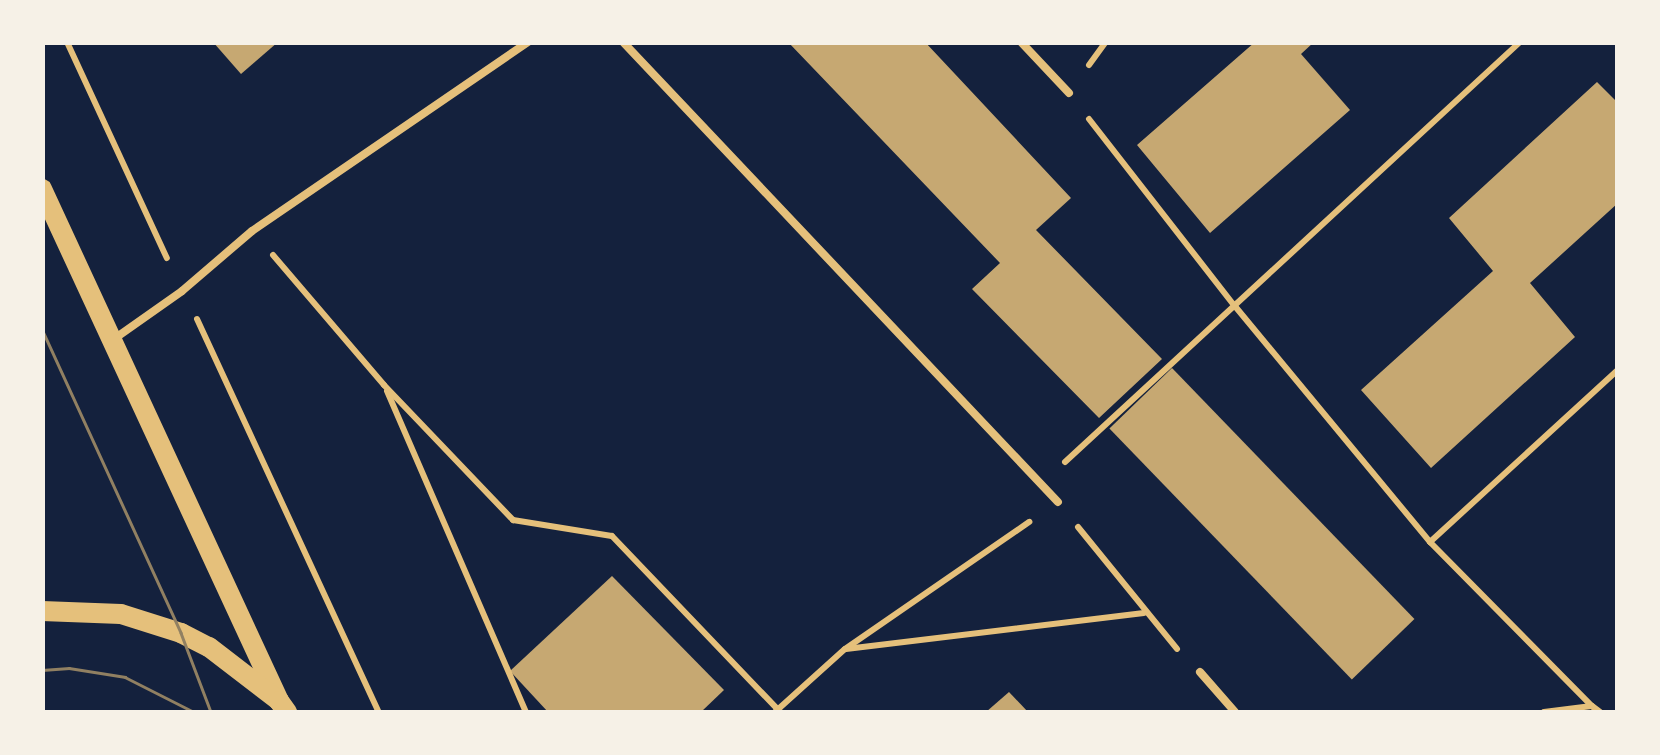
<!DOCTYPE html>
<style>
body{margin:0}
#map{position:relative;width:1660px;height:755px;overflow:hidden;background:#14213d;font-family:Raleway,sans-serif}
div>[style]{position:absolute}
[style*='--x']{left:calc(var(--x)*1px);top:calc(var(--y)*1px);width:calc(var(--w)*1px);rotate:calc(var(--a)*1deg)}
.building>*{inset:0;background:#c6a872;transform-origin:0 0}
.path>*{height:6px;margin:-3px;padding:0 3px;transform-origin:3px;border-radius:3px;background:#e5c07b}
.service>*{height:8px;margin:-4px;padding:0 4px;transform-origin:4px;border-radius:4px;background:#e5c07b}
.secondary>*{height:20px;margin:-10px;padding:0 10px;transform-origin:10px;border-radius:10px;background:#e5c07b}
.tram>*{height:2.5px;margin:-1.25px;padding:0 1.25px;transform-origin:1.25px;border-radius:1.25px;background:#918062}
span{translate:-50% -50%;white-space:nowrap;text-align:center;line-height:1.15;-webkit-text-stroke:10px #f6f1e7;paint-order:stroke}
.frame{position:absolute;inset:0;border:45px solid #f6f1e7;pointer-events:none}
</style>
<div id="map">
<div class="building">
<i style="clip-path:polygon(213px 42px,278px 42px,241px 74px)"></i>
<i style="clip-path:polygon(788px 42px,925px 42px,1071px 198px,1036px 230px,1162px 359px,1099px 418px,972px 289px,1000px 263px)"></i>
<i style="clip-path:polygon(1255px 42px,1314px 42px,1301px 54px,1350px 110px,1210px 233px,1137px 145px)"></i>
<i style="clip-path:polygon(1597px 82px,1618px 103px,1618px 203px,1530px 283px,1575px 337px,1431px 468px,1361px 390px,1493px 271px,1449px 218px)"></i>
<i style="left:1172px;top:368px;width:349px;height:87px;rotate:46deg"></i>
<i style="clip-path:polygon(612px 576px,724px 690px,701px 712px,548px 712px,510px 671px)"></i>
<i style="clip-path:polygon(1009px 692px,1028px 712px,986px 712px)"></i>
</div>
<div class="path">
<i style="--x:67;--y:42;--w:238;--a:65.2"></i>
<i style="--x:1089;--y:65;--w:29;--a:-54"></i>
<i style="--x:1089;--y:119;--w:236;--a:52.1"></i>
<i style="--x:1234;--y:305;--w:308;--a:50.4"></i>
<i style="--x:1430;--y:542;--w:231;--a:45.4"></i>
<i style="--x:273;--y:255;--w:171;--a:49.5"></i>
<i style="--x:384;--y:385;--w:187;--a:46.3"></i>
<i style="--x:513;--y:520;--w:100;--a:9.2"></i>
<i style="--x:612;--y:536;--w:243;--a:46.3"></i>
<i style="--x:197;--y:319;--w:433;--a:65.2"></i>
<i style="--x:387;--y:391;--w:350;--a:66.6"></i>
<i style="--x:1065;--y:462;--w:619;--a:-42.71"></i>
<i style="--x:1078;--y:527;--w:157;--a:50.9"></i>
<i style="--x:1430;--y:542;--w:255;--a:-42.5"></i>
<i style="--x:846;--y:649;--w:300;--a:-6.9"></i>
<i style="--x:775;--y:712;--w:94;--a:-42"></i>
<i style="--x:845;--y:649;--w:224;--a:-34.6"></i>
<i style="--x:1544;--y:712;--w:48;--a:-7.1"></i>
<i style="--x:1592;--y:706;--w:10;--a:37"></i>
</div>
<div class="service">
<i style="--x:623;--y:42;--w:633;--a:46.6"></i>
<i style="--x:1021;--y:42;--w:70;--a:46.7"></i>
<i style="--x:114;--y:339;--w:83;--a:-35.2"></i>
<i style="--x:182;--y:291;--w:92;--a:-40.6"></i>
<i style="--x:252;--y:231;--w:335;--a:-34.4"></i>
<i style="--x:1200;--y:672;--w:53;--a:48.8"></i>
</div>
<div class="secondary">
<i style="--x:42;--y:189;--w:564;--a:65.16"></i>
<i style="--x:42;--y:611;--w:79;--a:2.2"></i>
<i style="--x:121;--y:614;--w:63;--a:17.6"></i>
<i style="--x:181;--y:633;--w:31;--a:27"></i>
<i style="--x:209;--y:647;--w:88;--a:37.6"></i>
<i style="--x:279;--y:701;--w:14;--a:54"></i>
</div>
<div class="tram">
<i style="--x:42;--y:329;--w:334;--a:65.4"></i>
<i style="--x:181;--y:633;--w:85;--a:69.2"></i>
<i style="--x:42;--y:670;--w:27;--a:-4"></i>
<i style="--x:69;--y:668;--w:57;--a:9.1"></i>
<i style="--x:125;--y:677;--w:77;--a:26.9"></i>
</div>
<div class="frame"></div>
</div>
